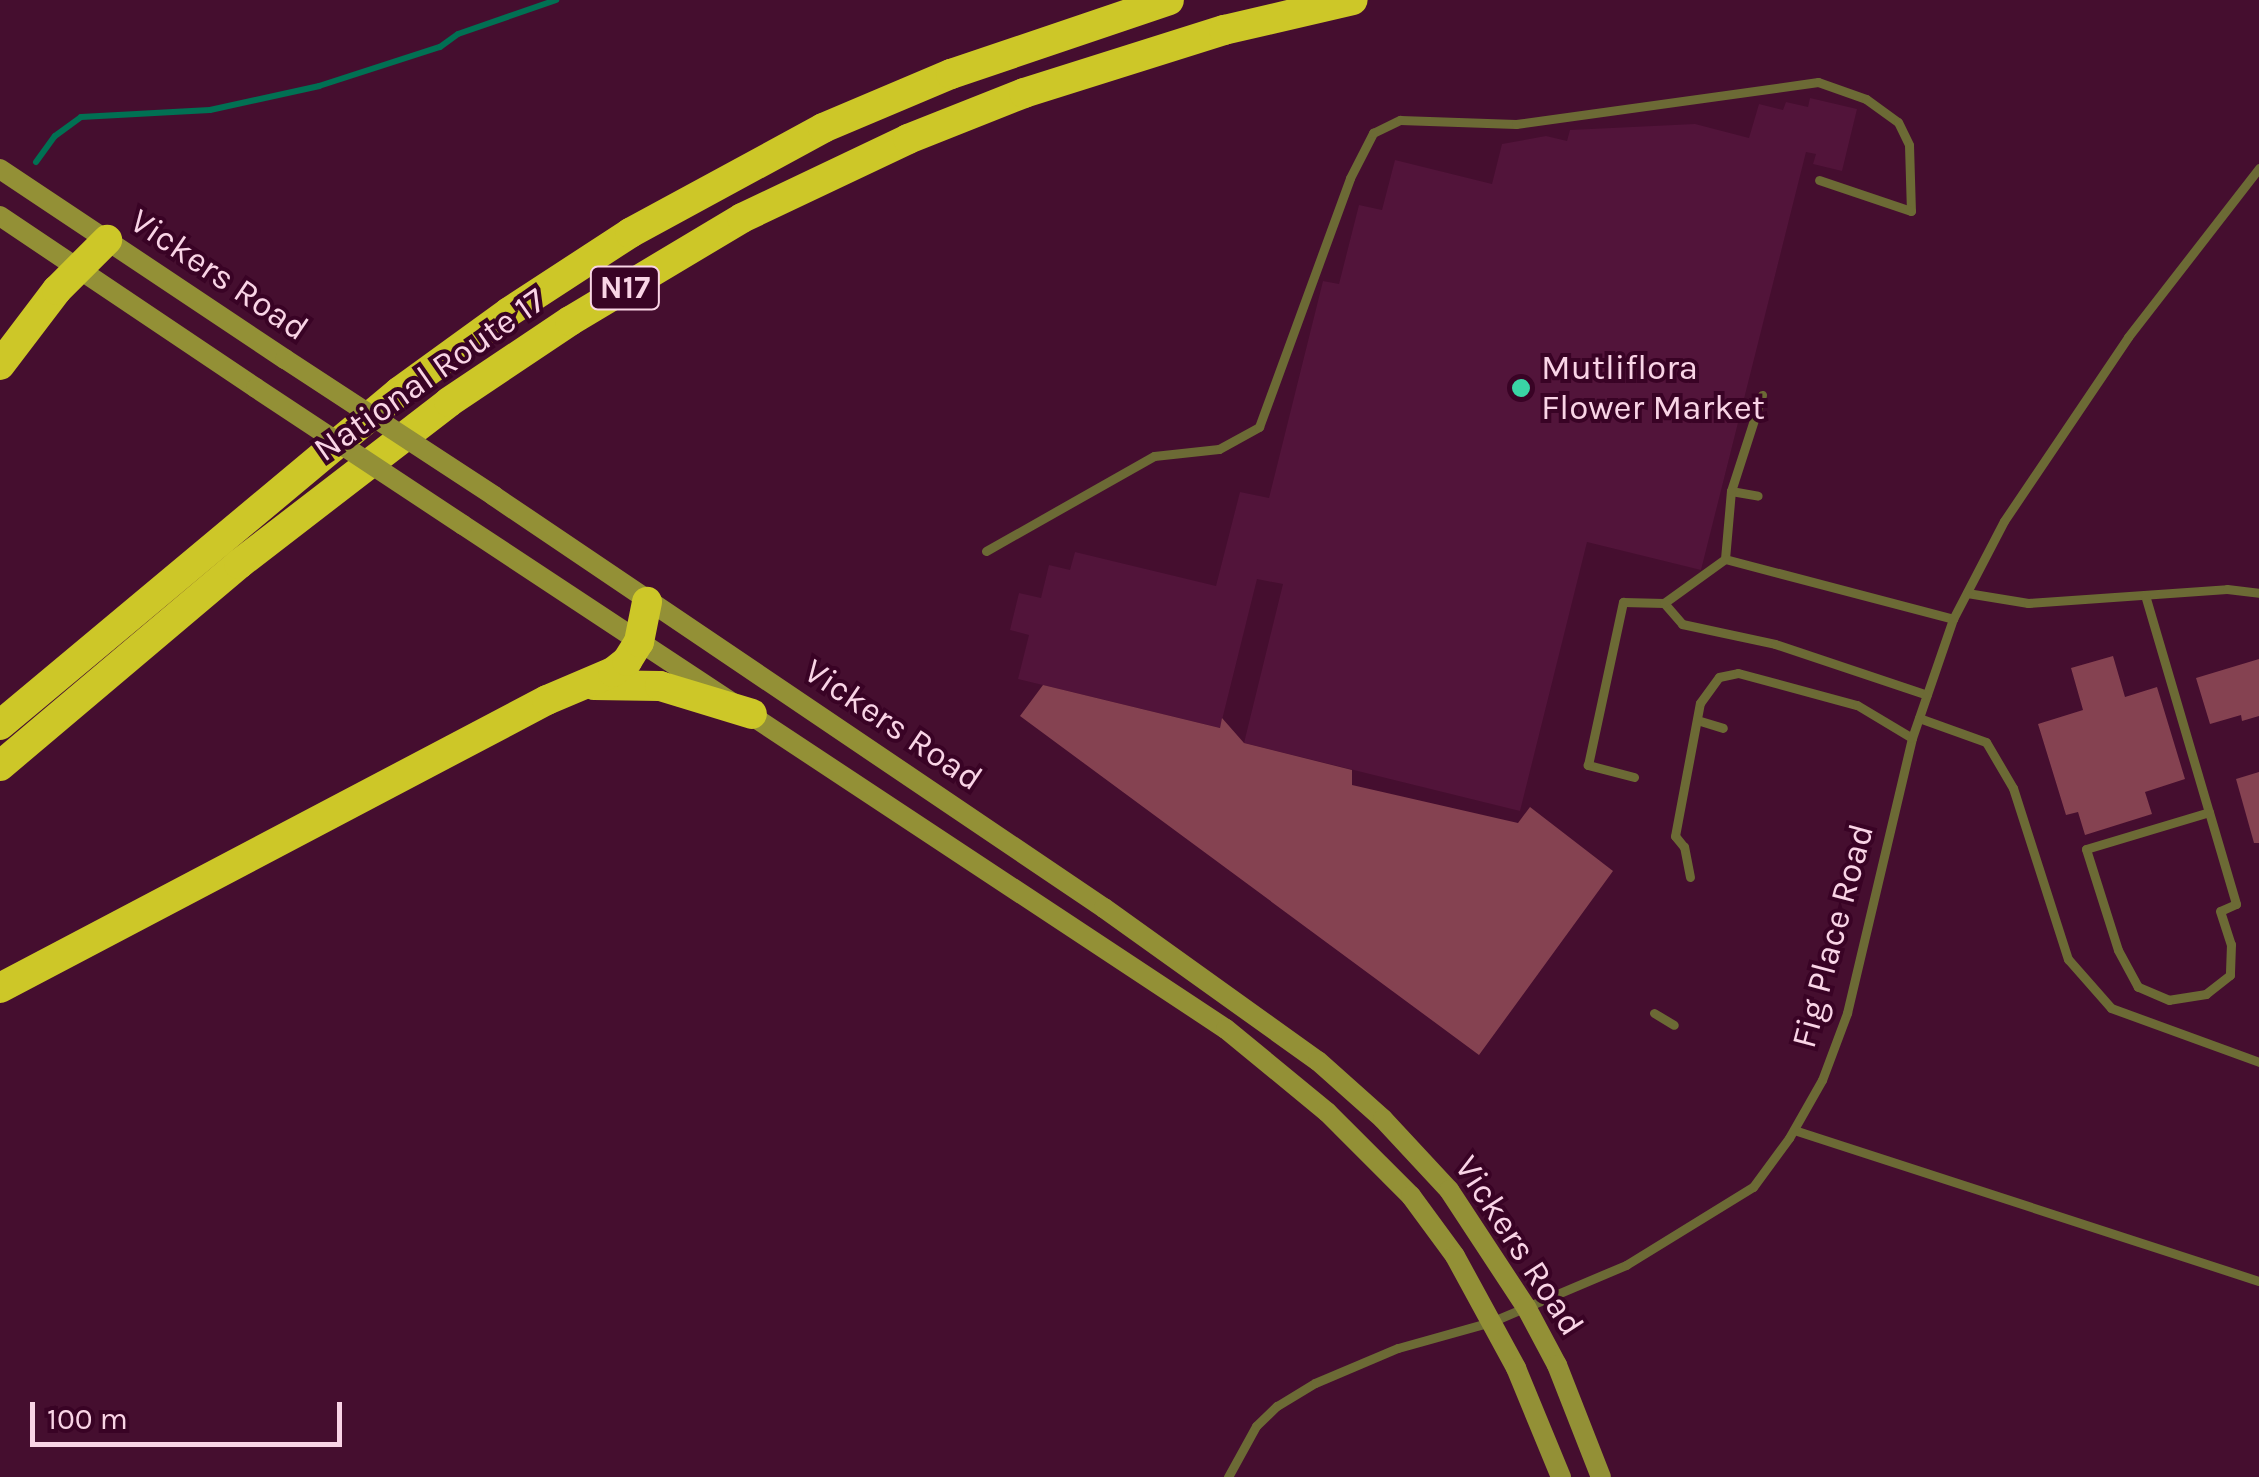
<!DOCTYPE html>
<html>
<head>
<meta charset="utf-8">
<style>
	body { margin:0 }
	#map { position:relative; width:2259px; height:1477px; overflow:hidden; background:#450e2f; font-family:Karla,sans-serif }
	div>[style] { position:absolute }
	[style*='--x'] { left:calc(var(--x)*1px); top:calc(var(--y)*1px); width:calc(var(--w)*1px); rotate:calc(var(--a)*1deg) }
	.built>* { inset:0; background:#52143a }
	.stream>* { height:6px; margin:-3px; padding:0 3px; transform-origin:3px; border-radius:3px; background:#017053 }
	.building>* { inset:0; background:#854251 }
	.service>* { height:9px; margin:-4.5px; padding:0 4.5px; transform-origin:4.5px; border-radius:4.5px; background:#6c6a35 }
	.secondary>* { height:20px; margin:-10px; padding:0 10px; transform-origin:10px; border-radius:10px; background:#939036 }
	.motorway>* { height:30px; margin:-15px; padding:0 15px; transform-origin:15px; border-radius:15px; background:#cdc728 }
	.secondary-bridge>* { height:20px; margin:-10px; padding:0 10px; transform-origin:10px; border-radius:10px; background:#939036 }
	.dots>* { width:28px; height:28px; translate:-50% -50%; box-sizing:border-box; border:5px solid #390325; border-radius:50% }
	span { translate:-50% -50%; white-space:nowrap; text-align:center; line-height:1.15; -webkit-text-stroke:8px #390325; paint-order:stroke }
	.shield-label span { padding:2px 8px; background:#390325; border:2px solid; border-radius:8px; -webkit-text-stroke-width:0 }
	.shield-label { font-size:32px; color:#f9d4e6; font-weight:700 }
	.street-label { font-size:35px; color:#f9d4e6 }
	.poi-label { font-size:35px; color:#f9d4e6 }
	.left { translate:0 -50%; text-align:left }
	.scale { position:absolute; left:30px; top:1402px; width:312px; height:45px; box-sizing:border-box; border:5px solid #f9d4e6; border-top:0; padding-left:12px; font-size:30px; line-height:35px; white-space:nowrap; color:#f9d4e6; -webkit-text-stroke:8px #390325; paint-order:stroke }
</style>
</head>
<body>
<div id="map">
	<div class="built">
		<div style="clip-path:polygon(1810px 98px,1857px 109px,1842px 171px,1813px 164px,1816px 154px,1806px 152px,1701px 570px,1587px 542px,1520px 811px,1244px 743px,1283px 584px,1257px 579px,1220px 728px,1018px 679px,1029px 635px,1010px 630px,1019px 593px,1041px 598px,1049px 565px,1070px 570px,1075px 552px,1216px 586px,1240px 492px,1269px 498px,1323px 281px,1339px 284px,1359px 205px,1382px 210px,1395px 160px,1492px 184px,1502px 144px,1546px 136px,1567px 141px,1570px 130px,1695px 124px,1749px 138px,1759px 104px,1783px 110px,1786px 102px,1808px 107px)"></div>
	</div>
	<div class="stream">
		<div style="--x:36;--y:162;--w:32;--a:-54"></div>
		<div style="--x:55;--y:136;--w:32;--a:-36"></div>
		<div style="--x:81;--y:117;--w:129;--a:-3.1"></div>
		<div style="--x:210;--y:110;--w:112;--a:-12.4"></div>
		<div style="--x:319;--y:86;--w:127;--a:-17.9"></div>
		<div style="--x:440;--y:47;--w:22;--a:-36"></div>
		<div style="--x:458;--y:34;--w:104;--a:-19.1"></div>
	</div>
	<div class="building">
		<div style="clip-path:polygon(2113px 656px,2125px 697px,2157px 687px,2185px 779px,2145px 792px,2152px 814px,2085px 835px,2078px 812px,2066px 815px,2038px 724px,2083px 710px,2071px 668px)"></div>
		<div style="clip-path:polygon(2259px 659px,2259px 716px,2242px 721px,2241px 715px,2210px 724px,2196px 678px)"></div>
		<div style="clip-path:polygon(1043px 685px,1220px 728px,1222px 718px,1244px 743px,1352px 770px,1352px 785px,1518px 823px,1530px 807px,1613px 871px,1479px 1055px,1020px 716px)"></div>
		<div style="clip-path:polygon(2259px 772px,2259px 843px,2254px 843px,2236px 779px)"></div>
	</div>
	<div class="service">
		<div style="--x:1731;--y:491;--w:27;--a:10"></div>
		<div style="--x:986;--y:551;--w:193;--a:-29.5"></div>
		<div style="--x:1154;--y:456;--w:65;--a:-6.1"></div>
		<div style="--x:1219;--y:449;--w:46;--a:-28.8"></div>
		<div style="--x:1259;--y:427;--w:265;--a:-69.9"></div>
		<div style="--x:1350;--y:178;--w:51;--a:-62.9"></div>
		<div style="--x:1373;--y:133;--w:30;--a:-26"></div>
		<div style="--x:1400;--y:120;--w:116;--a:2"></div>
		<div style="--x:1516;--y:124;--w:305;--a:-7.9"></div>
		<div style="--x:1818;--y:82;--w:51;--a:19.5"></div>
		<div style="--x:1866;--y:99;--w:39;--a:36"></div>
		<div style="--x:1898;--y:122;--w:25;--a:64"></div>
		<div style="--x:1909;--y:145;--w:66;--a:88.3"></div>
		<div style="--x:1911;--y:211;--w:97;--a:-161.4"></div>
		<div style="--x:1725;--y:559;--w:236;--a:14.7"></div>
		<div style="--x:1725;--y:559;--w:68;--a:-85"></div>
		<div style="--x:1731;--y:491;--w:101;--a:-72.1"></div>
		<div style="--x:1967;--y:593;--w:62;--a:9.3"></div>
		<div style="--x:2028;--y:603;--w:199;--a:-4"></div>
		<div style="--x:2227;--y:589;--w:32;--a:7"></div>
		<div style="--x:2145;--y:595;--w:226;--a:73.6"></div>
		<div style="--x:2209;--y:812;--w:96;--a:73.6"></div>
		<div style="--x:2236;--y:904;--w:17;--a:156"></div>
		<div style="--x:2220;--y:911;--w:35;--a:72"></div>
		<div style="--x:2231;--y:944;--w:31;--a:92"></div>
		<div style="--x:2230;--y:975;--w:31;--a:142"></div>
		<div style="--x:2206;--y:994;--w:37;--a:171"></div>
		<div style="--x:2169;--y:1000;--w:34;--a:-157"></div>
		<div style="--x:2138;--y:987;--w:42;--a:-118.4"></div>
		<div style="--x:2118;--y:950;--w:106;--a:-107.6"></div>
		<div style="--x:2086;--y:849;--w:128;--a:-16.7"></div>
		<div style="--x:1664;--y:603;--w:28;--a:49"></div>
		<div style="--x:1682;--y:624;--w:95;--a:12.1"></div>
		<div style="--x:1775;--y:644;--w:160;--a:18.5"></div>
		<div style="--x:1919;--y:718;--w:71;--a:19.7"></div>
		<div style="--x:1986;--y:742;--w:53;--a:59.6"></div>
		<div style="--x:2013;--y:788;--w:180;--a:72.2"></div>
		<div style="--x:2068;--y:959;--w:65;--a:48.7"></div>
		<div style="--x:2111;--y:1008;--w:158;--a:20"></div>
		<div style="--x:1697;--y:720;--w:27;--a:17"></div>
		<div style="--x:1634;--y:777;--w:48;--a:-165.4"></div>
		<div style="--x:1588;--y:765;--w:167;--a:-77.9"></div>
		<div style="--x:1623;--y:602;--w:41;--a:1.4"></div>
		<div style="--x:1664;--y:603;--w:75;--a:-35.8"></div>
		<div style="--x:1690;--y:877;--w:31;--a:-101"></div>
		<div style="--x:1684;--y:847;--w:14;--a:-129"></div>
		<div style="--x:1675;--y:836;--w:135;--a:-79.4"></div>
		<div style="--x:1700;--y:703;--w:32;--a:-54"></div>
		<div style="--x:1719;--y:677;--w:19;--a:-12"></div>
		<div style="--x:1738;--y:673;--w:123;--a:15.1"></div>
		<div style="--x:1857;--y:705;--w:64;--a:31"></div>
		<div style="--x:1654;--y:1013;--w:23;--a:31"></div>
		<div style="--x:1794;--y:1130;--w:489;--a:18"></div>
		<div style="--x:1228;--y:1477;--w:58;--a:-61.2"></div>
		<div style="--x:1256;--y:1426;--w:29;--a:-44"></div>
		<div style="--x:1277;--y:1406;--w:44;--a:-31.2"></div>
		<div style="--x:1315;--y:1383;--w:90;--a:-22.9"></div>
		<div style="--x:1398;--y:1348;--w:97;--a:-15.6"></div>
		<div style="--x:1491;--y:1322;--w:147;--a:-22.9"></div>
		<div style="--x:1626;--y:1265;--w:149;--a:-31.6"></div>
		<div style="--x:1753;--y:1187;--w:61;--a:-53.7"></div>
		<div style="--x:1789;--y:1138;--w:67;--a:-60.4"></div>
		<div style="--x:1822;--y:1080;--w:72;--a:-69.5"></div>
		<div style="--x:1847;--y:1013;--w:283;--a:-76.7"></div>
		<div style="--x:1912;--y:738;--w:126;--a:-71"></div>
		<div style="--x:1953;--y:619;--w:110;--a:-62.5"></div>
		<div style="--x:2004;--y:521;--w:222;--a:-56"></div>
		<div style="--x:2128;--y:337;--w:214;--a:-52.2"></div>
	</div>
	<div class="secondary">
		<div style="--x:0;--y:169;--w:343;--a:33.7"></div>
		<div style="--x:0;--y:216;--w:308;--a:33.9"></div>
		<div style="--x:494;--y:496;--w:736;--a:34.04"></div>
		<div style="--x:1104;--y:908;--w:263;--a:35.6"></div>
		<div style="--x:1318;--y:1061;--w:87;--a:41.7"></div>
		<div style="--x:1383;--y:1119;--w:97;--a:47.1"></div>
		<div style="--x:1449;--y:1190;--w:140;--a:56.7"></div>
		<div style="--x:1526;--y:1307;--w:66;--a:61.9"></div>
		<div style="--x:1557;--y:1365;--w:120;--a:68.6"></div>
		<div style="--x:463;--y:525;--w:914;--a:33.45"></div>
		<div style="--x:1226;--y:1029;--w:131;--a:39.4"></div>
		<div style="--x:1327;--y:1112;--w:119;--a:45"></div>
		<div style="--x:1411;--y:1196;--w:74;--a:53.7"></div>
		<div style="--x:1455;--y:1256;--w:128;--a:61.4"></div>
		<div style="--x:1516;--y:1368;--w:118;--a:67.6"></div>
	</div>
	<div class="motorway">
		<div style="--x:0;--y:365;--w:94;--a:-52.8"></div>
		<div style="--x:57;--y:290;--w:71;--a:-45"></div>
		<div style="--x:594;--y:685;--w:66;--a:0.9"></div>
		<div style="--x:660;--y:686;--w:96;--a:16.9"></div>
		<div style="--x:0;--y:725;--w:520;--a:-39.85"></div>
		<div style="--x:399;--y:392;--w:136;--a:-36"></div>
		<div style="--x:509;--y:312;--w:145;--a:-33.1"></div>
		<div style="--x:630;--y:233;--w:220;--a:-28.5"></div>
		<div style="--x:823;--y:128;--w:139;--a:-22.9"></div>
		<div style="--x:951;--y:74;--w:230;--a:-18.7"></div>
		<div style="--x:0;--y:766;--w:313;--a:-40.2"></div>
		<div style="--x:239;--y:564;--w:265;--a:-37.6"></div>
		<div style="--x:449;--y:402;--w:146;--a:-33.8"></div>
		<div style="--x:570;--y:321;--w:200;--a:-30.9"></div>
		<div style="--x:742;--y:218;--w:184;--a:-25.4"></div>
		<div style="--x:908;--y:139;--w:125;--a:-21.6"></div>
		<div style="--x:1024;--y:93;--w:210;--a:-17.5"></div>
		<div style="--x:1224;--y:30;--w:132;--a:-13.1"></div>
		<div style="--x:0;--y:988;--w:618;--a:-27.77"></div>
		<div style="--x:547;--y:700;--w:72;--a:-23"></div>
		<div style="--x:613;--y:672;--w:18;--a:-38"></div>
		<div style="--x:627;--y:661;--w:22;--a:-58"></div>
		<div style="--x:639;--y:642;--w:41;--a:-78.7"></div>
	</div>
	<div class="secondary-bridge">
		<div style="--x:285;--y:359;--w:250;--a:33.2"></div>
		<div style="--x:256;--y:388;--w:248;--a:33.5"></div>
	</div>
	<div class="dots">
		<div style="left:1521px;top:388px;background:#3ad4a5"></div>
	</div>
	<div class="shield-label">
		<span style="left:625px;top:288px">N17</span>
	</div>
	<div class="street-label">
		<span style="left:219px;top:275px;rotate:34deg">Vickers Road</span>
		<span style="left:430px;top:375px;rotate:-35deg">National Route 17</span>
		<span style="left:893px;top:725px;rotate:34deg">Vickers Road</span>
		<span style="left:1833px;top:936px;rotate:-75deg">Fig Place Road</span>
		<span style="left:1519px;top:1246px;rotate:57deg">Vickers Road</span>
	</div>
	<div class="poi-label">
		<span class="left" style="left:1541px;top:388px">Mutliflora<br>Flower Market</span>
	</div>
	<div class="scale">100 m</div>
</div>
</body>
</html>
